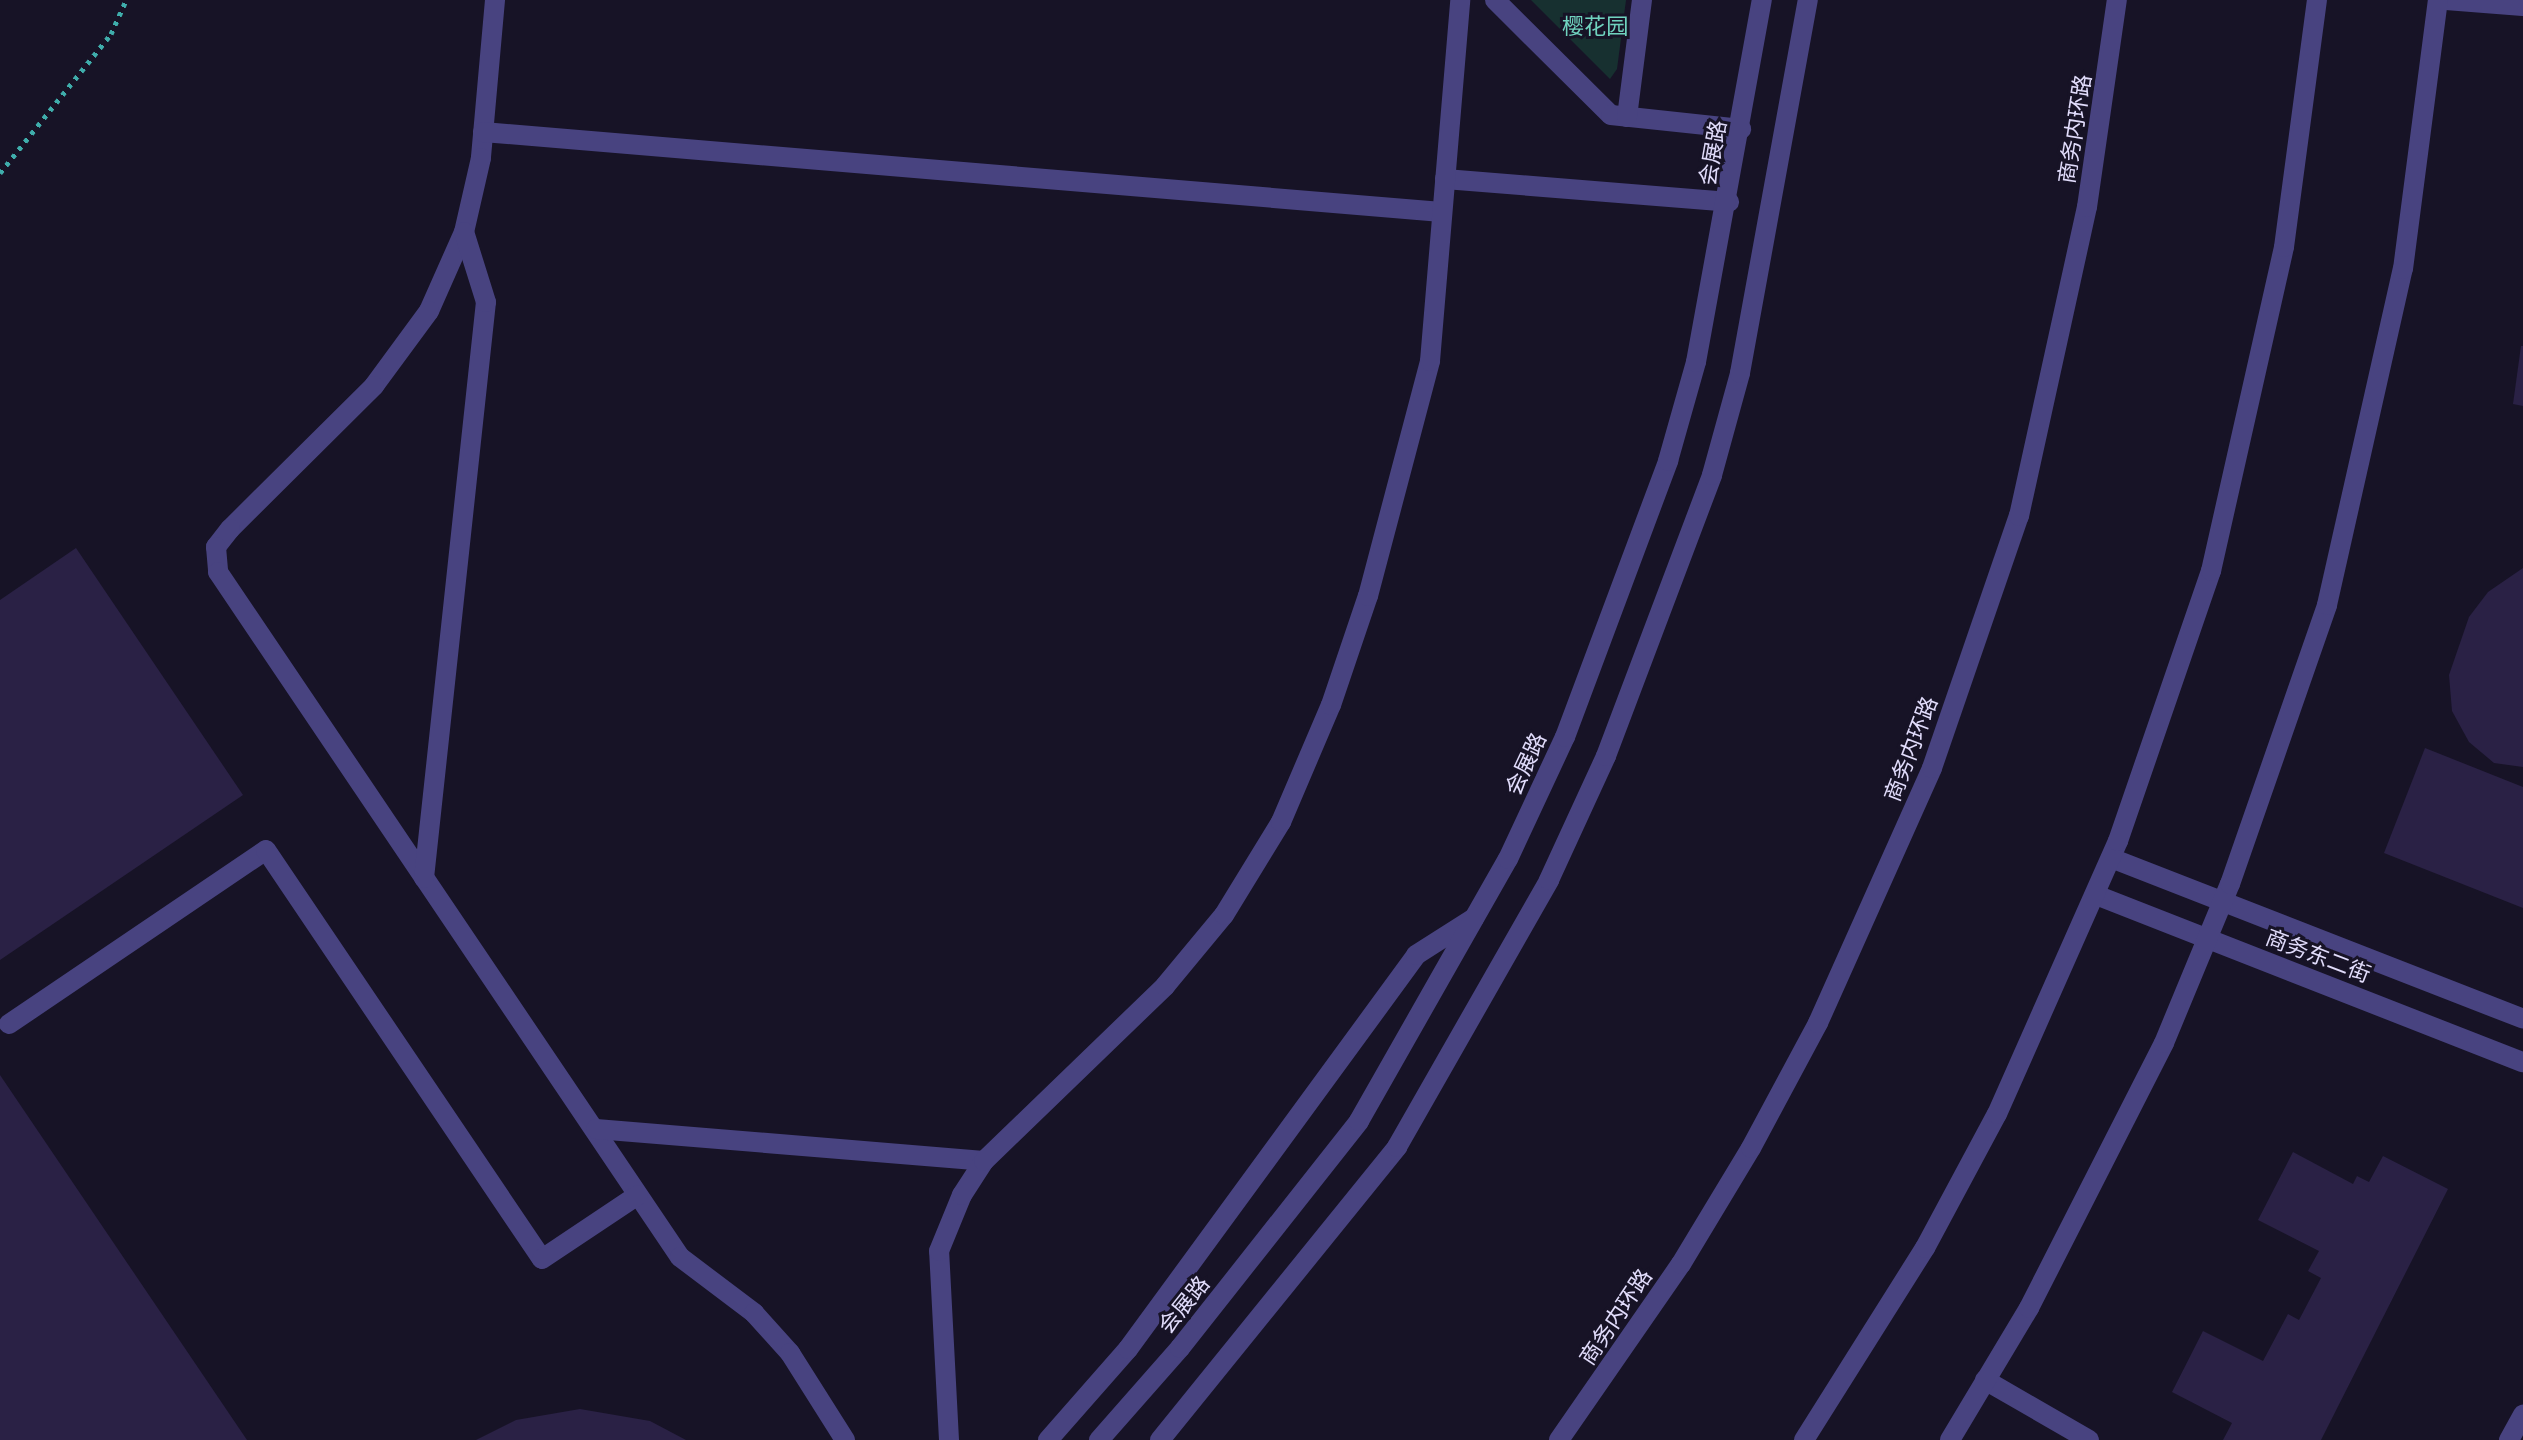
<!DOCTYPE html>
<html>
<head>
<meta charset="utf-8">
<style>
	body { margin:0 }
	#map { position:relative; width:2523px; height:1440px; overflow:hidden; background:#171326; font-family:Roboto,"Noto Sans SC",sans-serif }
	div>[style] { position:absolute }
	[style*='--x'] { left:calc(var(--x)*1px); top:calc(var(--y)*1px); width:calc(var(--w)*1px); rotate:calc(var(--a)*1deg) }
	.green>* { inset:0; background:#173030 }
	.building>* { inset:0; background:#2a2145 }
	.path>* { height:5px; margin-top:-2.5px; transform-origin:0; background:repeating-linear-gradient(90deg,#3fadab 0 4px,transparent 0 10px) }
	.minor>* { height:20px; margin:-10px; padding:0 10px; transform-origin:10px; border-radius:10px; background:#484380 }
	span { translate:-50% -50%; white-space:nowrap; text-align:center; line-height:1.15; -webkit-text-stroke:6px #171326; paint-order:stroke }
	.park-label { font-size:22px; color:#70d3bf }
	.street-label { font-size:22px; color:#e1dcfb }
</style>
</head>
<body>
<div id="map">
	<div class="green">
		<div style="clip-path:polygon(1531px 0,1626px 0,1617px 69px,1610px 79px)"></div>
	</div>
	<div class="building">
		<div style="clip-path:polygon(2521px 346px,2523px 346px,2523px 406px,2513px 404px)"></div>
		<div style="clip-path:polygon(76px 548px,243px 795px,0 960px,0 600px)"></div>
		<div style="clip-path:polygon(2523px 568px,2523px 767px,2494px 763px,2469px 742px,2452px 711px,2449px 675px,2469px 617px,2488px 592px)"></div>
		<div style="clip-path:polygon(2425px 748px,2523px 787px,2523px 908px,2384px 853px)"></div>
		<div style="clip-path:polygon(0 1075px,247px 1440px,0 1440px)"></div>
		<div style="clip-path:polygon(2293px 1152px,2353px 1184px,2357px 1176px,2369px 1182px,2383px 1156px,2448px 1189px,2321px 1440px,2223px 1440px,2232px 1423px,2172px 1392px,2203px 1331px,2263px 1361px,2288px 1314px,2299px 1320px,2321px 1278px,2308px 1271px,2319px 1251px,2258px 1220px)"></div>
		<div style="clip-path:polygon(580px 1409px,650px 1421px,686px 1440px,476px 1440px,516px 1420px)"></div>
	</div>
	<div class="path">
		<div style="--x:0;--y:173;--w:178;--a:-51.4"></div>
		<div style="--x:111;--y:34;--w:37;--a:-66"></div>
	</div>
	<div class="minor">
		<div style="--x:495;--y:0;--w:159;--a:95.1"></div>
		<div style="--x:481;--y:158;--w:76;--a:102.9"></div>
		<div style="--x:464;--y:232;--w:86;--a:113.9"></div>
		<div style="--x:429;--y:311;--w:93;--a:126.3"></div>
		<div style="--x:374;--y:386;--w:203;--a:135.2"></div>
		<div style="--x:230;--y:529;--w:23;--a:128"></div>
		<div style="--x:216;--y:547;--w:25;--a:85"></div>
		<div style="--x:218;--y:572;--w:826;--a:56"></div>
		<div style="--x:680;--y:1257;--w:93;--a:37.1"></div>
		<div style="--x:754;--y:1313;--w:54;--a:48"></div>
		<div style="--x:790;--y:1353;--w:103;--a:57.7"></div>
		<div style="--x:1495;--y:0;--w:163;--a:44.8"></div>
		<div style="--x:1611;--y:115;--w:131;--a:6.1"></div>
		<div style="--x:2446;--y:0;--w:77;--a:4.5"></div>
		<div style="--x:1627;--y:117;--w:118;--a:-82.7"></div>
		<div style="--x:483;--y:132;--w:962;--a:4.77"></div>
		<div style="--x:1445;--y:179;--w:285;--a:4.6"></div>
		<div style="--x:2111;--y:858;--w:442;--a:21.3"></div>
		<div style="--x:424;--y:878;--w:579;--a:-83.86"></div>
		<div style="--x:486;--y:302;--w:73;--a:-107.4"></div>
		<div style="--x:2096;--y:895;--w:458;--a:21.4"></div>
		<div style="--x:9;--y:1024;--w:310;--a:-34.1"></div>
		<div style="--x:266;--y:850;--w:493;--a:56"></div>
		<div style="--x:542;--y:1259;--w:115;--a:-33.7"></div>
		<div style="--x:596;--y:1129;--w:389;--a:4.7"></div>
		<div style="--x:1985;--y:1380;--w:120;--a:30"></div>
		<div style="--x:949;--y:1440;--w:189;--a:-93"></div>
		<div style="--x:939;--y:1251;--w:61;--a:-67.7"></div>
		<div style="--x:962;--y:1195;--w:40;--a:-57.1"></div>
		<div style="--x:984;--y:1161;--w:252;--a:-44"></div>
		<div style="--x:1165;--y:986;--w:92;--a:-50.3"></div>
		<div style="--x:1224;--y:915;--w:109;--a:-58.5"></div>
		<div style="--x:1281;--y:822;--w:127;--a:-66.9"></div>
		<div style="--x:1331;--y:705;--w:115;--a:-71.3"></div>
		<div style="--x:1368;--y:596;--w:243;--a:-75.2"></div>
		<div style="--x:1430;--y:361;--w:362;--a:-85.2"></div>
		<div style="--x:1048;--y:1440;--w:121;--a:-48.7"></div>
		<div style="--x:1128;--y:1349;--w:488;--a:-53.8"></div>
		<div style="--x:1416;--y:955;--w:69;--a:-32.5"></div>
		<div style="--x:1099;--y:1440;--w:123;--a:-48.6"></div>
		<div style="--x:1180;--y:1348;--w:289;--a:-51.7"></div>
		<div style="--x:1359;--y:1121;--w:301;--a:-60.4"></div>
		<div style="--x:1508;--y:859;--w:135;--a:-65"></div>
		<div style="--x:1565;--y:737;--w:295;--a:-69.5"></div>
		<div style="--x:1668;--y:461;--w:103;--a:-74.2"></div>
		<div style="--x:1696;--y:362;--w:368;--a:-79.7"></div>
		<div style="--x:1160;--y:1440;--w:377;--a:-51"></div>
		<div style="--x:1397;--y:1147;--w:307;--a:-60.3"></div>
		<div style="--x:1549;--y:880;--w:136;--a:-65.3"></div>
		<div style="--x:1606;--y:756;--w:300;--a:-69.3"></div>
		<div style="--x:1712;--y:475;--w:106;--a:-74.6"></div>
		<div style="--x:1740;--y:373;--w:379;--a:-79.7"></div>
		<div style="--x:1559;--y:1440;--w:214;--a:-55.3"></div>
		<div style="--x:1681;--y:1264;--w:135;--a:-58.9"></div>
		<div style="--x:1751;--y:1148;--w:142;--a:-61.8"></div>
		<div style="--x:1818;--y:1023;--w:279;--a:-65.9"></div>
		<div style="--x:1932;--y:768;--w:267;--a:-71"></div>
		<div style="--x:2019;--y:516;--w:316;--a:-77.6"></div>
		<div style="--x:2087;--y:207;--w:209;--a:-81.8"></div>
		<div style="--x:1804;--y:1440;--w:227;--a:-57.8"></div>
		<div style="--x:1925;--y:1248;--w:152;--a:-61.8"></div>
		<div style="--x:1997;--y:1114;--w:299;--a:-66.1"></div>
		<div style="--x:2118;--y:841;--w:286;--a:-71"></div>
		<div style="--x:2211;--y:571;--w:332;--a:-77.3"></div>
		<div style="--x:2284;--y:247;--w:249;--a:-82.4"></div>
		<div style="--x:1950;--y:1440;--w:154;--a:-59.1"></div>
		<div style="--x:2029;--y:1308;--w:297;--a:-63"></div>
		<div style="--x:2164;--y:1043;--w:172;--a:-67.5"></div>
		<div style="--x:2230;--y:884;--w:295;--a:-70.8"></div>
		<div style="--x:2327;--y:605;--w:344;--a:-77.3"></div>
		<div style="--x:2403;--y:269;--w:271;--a:-82.6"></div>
		<div style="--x:2509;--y:1440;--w:29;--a:-61"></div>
	</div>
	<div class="park-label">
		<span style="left:1595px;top:27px">樱花园</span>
	</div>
	<div class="street-label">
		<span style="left:2075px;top:129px;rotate:-81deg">商务内环路</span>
		<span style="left:1713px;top:153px;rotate:-80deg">会展路</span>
		<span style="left:1911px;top:749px;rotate:-69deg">商务内环路</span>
		<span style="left:1526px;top:764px;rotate:-65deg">会展路</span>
		<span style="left:2318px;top:956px;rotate:21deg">商务东二街</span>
		<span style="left:1184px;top:1305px;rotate:-51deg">会展路</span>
		<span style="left:1616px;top:1317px;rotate:-56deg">商务内环路</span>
	</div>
</div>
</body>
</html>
